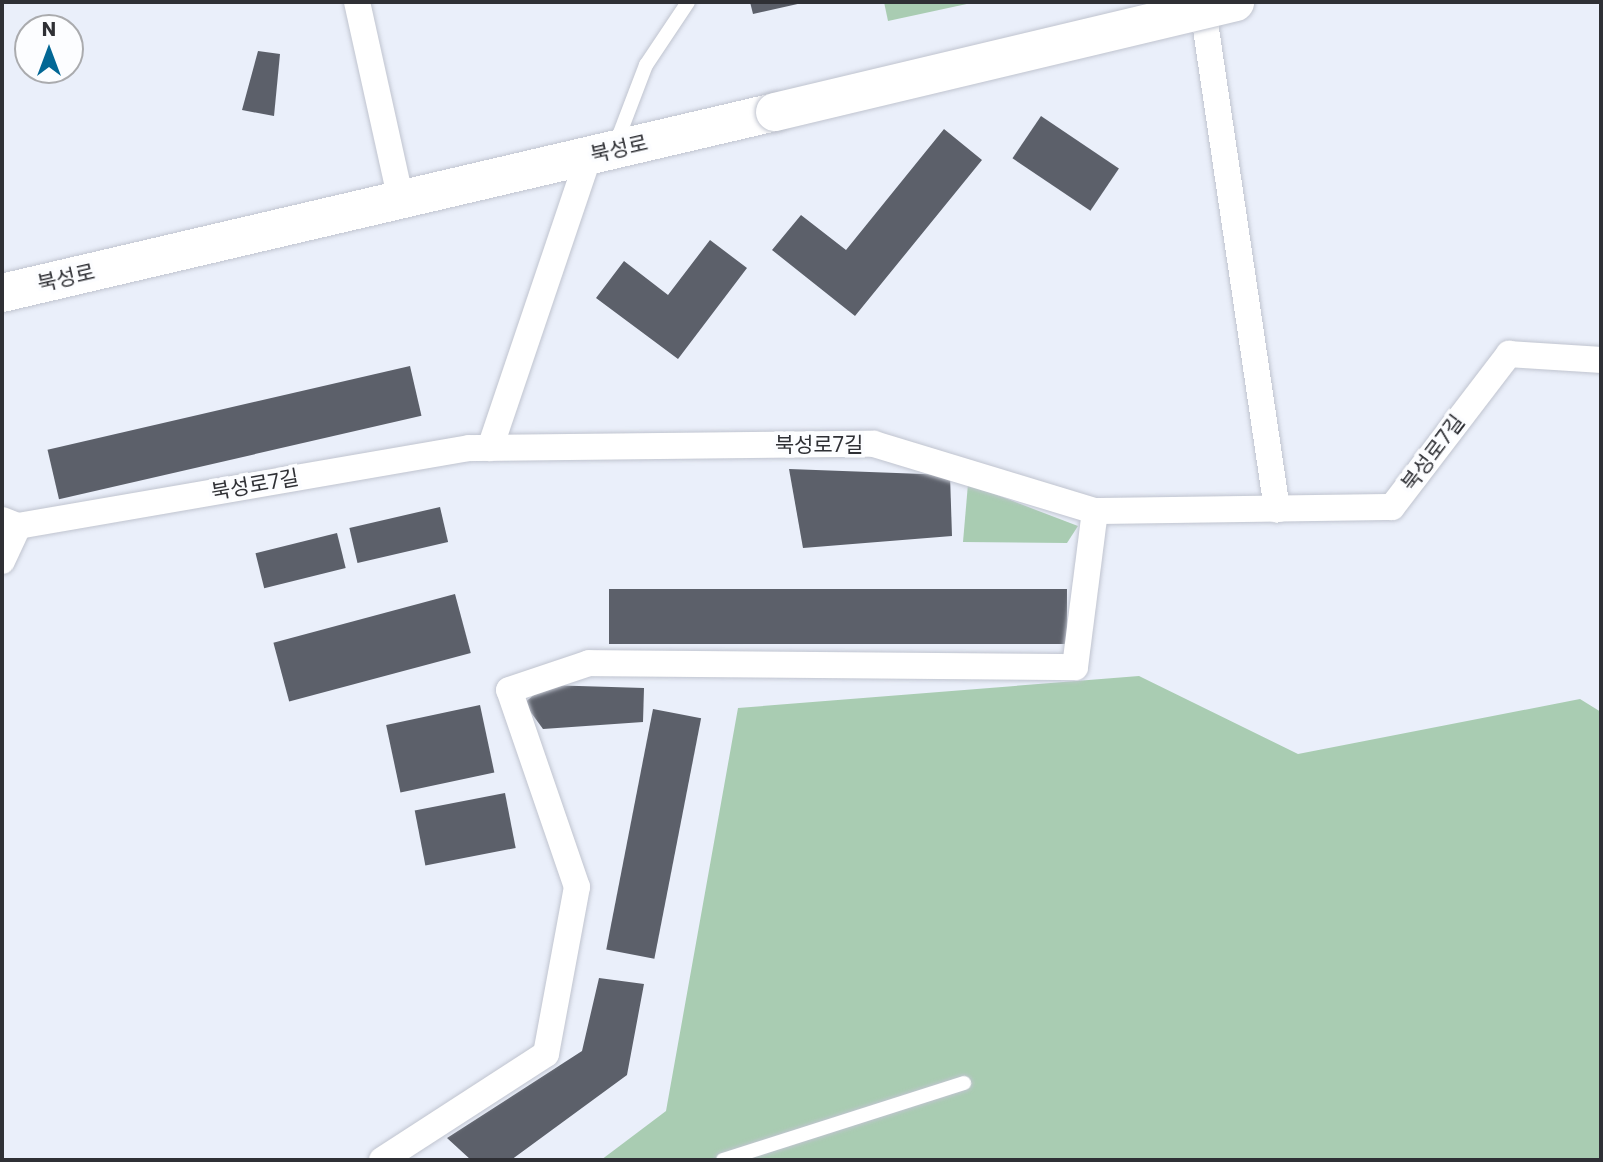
<!DOCTYPE html>
<html>
<head>
<meta charset="utf-8">
<style>
	body { margin:0 }
	#map { position:relative; width:1603px; height:1162px; overflow:hidden; background:#eaeffa; font-family:Poppins,"Noto Sans KR",sans-serif }
	div>[style] { position:absolute }
	[style*='--x'] { left:calc(var(--x)*1px); top:calc(var(--y)*1px); width:calc(var(--w)*1px); rotate:calc(var(--a)*1deg) }
	.green>* { inset:0; background:#a9ccb2 }
	.building>* { inset:0; background:#5c606a; transform-origin:0 0 }
	.roads { filter:drop-shadow(0 0 2px #c0c4cf) drop-shadow(0 0 2px #c0c4cf) }
	.lane>* { height:14px; margin:-7px; padding:0 7px; transform-origin:7px; border-radius:7px; background:#fff }
	.street>* { height:26px; margin:-13px; padding:0 13px; transform-origin:13px; border-radius:13px; background:#fff }
	.secondary>* { height:38px; margin:-19px; padding:0 19px; transform-origin:19px; border-radius:19px; background:#fff }
	.bridges { filter:drop-shadow(0 0 2px #c0c4cf) drop-shadow(0 0 2px #c0c4cf) }
	.secondary-bridge>* { height:38px; margin:-19px; padding:0 19px; transform-origin:19px; border-radius:19px; background:#fff }
	span { translate:-50% -50%; white-space:nowrap; text-align:center; line-height:1.15; -webkit-text-stroke:7px #fcfdff; paint-order:stroke }
	.street-label { font-size:21px; color:#2f3035 }
	.frame { position:absolute; inset:0; border:4px solid #2f3035; pointer-events:none }
	.north { position:absolute; left:14px; top:14px; width:70px; height:70px; box-sizing:border-box; background:#fcfdff; border:2px solid #aaabae; border-radius:50%; rotate:0deg; font-size:19px; font-weight:700; line-height:28px; text-align:center; color:#2f3035 }
	.north::after { content:''; display:block; margin:auto; width:24px; height:32px; background:#026795; clip-path:polygon(50% 0,100% 100%,50% 72%,0 100%) }
</style>
</head>
<body>
<div id="map">
	<div class="green">
		<div style="clip-path:polygon(884px 2px,976px 2px,888px 21px)"></div>
		<div style="clip-path:polygon(968px 484px,1078px 526px,1067px 543px,963px 542px)"></div>
		<div style="clip-path:polygon(1139px 676px,1298px 754px,1580px 699px,1601px 712px,1601px 1160px,601px 1160px,666px 1111px,738px 708px)"></div>
	</div>
	<div class="building">
		<div style="clip-path:polygon(750px 2px,802px 2px,802px 3px,753px 14px)"></div>
		<div style="clip-path:polygon(258px 51px,280px 54px,274px 116px,242px 110px)"></div>
		<div style="left:1041px;top:116px;width:94px;height:51px;rotate:34deg"></div>
		<div style="clip-path:polygon(944px 129px,982px 160px,855px 316px,772px 250px,801px 215px,846px 250px)"></div>
		<div style="clip-path:polygon(710px 240px,747px 268px,678px 359px,596px 298px,624px 261px,668px 295px)"></div>
		<div style="left:410px;top:366px;width:51px;height:372px;rotate:77deg"></div>
		<div style="clip-path:polygon(789px 469px,950px 475px,952px 536px,803px 548px)"></div>
		<div style="left:440px;top:507px;width:36px;height:93px;rotate:77deg"></div>
		<div style="left:337px;top:533px;width:36px;height:84px;rotate:76deg"></div>
		<div style="left:609px;top:589px;width:458px;height:55px"></div>
		<div style="left:455px;top:594px;width:61px;height:188px;rotate:75deg"></div>
		<div style="clip-path:polygon(546px 685px,644px 688px,643px 722px,543px 729px,524px 703px)"></div>
		<div style="left:480px;top:705px;width:69px;height:96px;rotate:78deg"></div>
		<div style="left:653px;top:709px;width:49px;height:245px;rotate:11deg"></div>
		<div style="left:505px;top:793px;width:56px;height:92px;rotate:79deg"></div>
		<div style="clip-path:polygon(599px 978px,644px 984px,627px 1075px,511px 1160px,471px 1160px,447px 1138px,582px 1051px)"></div>
	</div>
	<div class="roads">
		<div class="lane">
			<div style="--x:615;--y:146;--w:87;--a:-69.1"></div>
			<div style="--x:646;--y:65;--w:76;--a:-56.3"></div>
			<div style="--x:723;--y:1160;--w:253;--a:-17.7"></div>
		</div>
		<div class="street">
			<div style="--x:357;--y:2;--w:203;--a:77.5"></div>
			<div style="--x:1202;--y:2;--w:513;--a:81.59"></div>
			<div style="--x:490;--y:448;--w:308;--a:-71.3"></div>
			<div style="--x:2;--y:520;--w:17;--a:21"></div>
			<div style="--x:18;--y:526;--w:458;--a:-9.8"></div>
			<div style="--x:469;--y:448;--w:405;--a:-0.6"></div>
			<div style="--x:874;--y:444;--w:231;--a:16.9"></div>
			<div style="--x:1095;--y:511;--w:297;--a:-0.8"></div>
			<div style="--x:1392;--y:507;--w:193;--a:-52.6"></div>
			<div style="--x:1509;--y:354;--w:92;--a:3.7"></div>
			<div style="--x:2;--y:561;--w:38;--a:-65"></div>
			<div style="--x:382;--y:1160;--w:195;--a:-32.9"></div>
			<div style="--x:546;--y:1054;--w:170;--a:-79.5"></div>
			<div style="--x:577;--y:887;--w:208;--a:-109"></div>
			<div style="--x:509;--y:690;--w:84;--a:-18.6"></div>
			<div style="--x:589;--y:663;--w:486;--a:0.5"></div>
			<div style="--x:1075;--y:667;--w:157;--a:-82.7"></div>
		</div>
		<div class="secondary">
			<div style="--x:2;--y:293;--w:794;--a:-13.18"></div>
		</div>
	</div>
	<div class="bridges">
		<div class="secondary-bridge">
			<div style="--x:775;--y:112;--w:473;--a:-13.4"></div>
		</div>
	</div>
	<div class="street-label">
		<span style="left:619px;top:149px;rotate:-13deg">북성로</span>
		<span style="left:66px;top:278px;rotate:-13deg">북성로</span>
		<span style="left:819px;top:445px">북성로7길</span>
		<span style="left:1433px;top:453px;rotate:-53deg">북성로7길</span>
		<span style="left:255px;top:485px;rotate:-10deg">북성로7길</span>
	</div>
	<div class="frame"></div>
	<div class="north">N</div>
</div>
</body>
</html>
